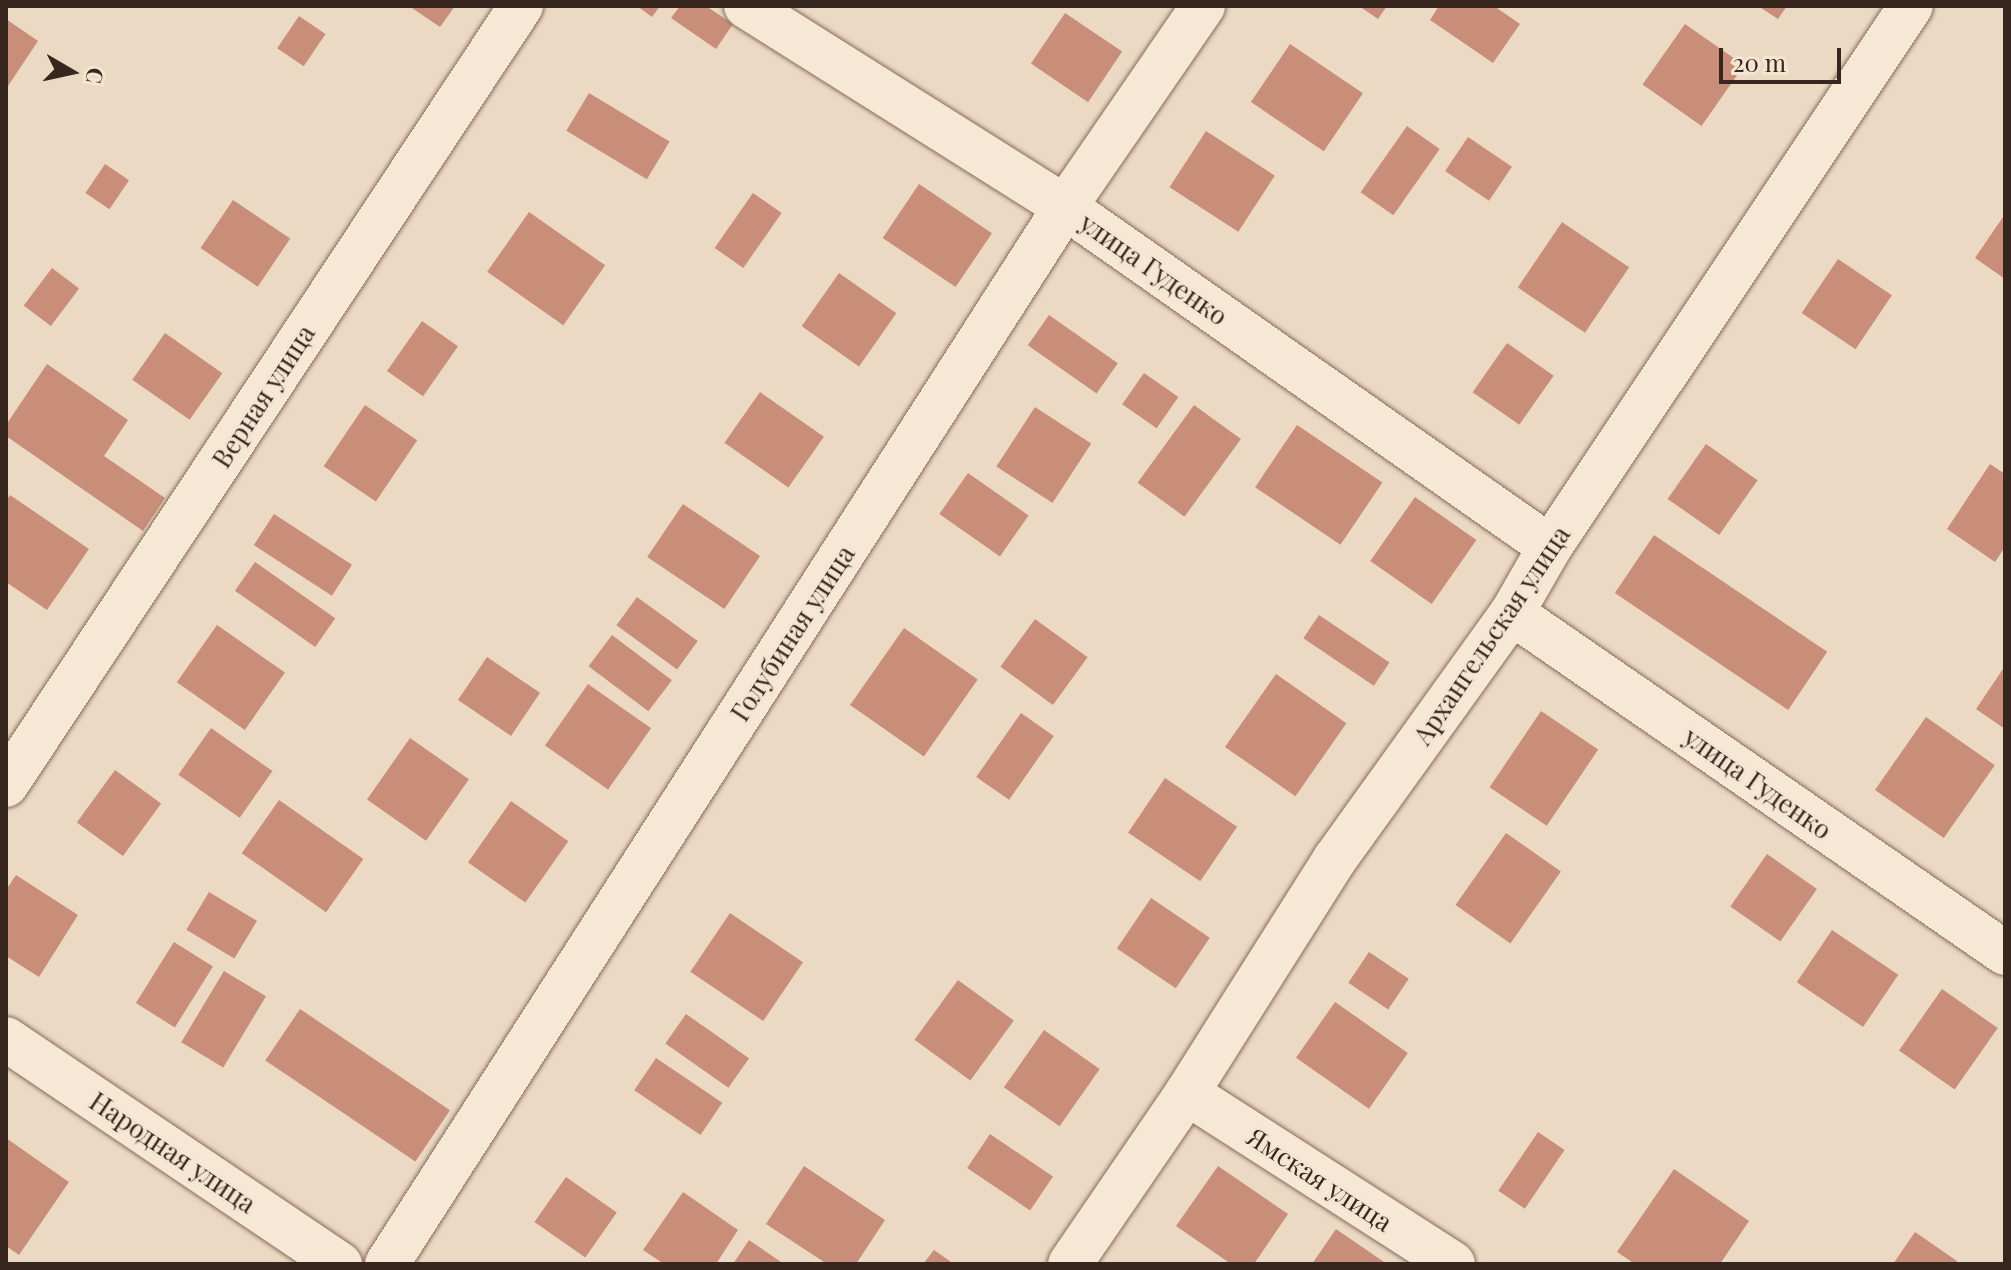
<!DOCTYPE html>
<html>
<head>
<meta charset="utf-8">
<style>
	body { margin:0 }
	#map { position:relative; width:2011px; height:1270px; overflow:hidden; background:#ecd9c3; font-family:"Playfair Display",serif }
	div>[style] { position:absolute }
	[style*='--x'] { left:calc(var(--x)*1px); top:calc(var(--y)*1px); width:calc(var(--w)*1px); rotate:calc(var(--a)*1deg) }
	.building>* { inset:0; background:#c98e7a; transform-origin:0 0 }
	.roads { filter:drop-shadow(0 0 2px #866b5b) drop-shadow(0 0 2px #866b5b) }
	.minor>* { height:44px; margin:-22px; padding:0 22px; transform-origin:22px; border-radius:22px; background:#f7e8d6 }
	span { translate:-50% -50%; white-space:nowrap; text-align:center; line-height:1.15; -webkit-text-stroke:6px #f4e5d2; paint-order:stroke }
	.street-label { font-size:26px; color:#36261e }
	.frame { position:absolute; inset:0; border:8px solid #36261e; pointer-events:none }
	.north { position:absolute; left:32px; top:32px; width:80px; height:80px; -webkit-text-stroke:6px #f4e5d2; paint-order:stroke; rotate:99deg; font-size:22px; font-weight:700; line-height:32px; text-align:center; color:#36261e }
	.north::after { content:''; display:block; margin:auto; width:28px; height:36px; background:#36261e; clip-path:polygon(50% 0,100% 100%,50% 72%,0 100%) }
	.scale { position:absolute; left:1719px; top:48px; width:122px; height:36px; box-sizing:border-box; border:4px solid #36261e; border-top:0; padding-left:10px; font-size:24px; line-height:28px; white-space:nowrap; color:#36261e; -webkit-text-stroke:6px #f4e5d2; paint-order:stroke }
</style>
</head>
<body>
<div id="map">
	<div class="building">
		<div style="clip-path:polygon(409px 6px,455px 6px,440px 27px)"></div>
		<div style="clip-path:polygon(637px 6px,660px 6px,652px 17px)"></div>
		<div style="clip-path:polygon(680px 6px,706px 6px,733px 24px,716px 49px,671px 18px)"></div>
		<div style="clip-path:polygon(1359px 6px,1387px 6px,1378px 19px)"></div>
		<div style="clip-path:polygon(1439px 6px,1494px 6px,1520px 24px,1493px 63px,1430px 20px)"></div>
		<div style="clip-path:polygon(1758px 6px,1787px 6px,1778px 19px)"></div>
		<div style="left:1065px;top:13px;width:69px;height:61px;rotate:34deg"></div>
		<div style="left:299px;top:16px;width:32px;height:39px;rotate:34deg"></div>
		<div style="clip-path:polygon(6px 19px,38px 41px,6px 89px)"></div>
		<div style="left:1685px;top:24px;width:72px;height:74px;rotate:35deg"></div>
		<div style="left:1290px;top:44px;width:88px;height:70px;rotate:34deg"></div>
		<div style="left:589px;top:93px;width:94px;height:44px;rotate:31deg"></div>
		<div style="left:1407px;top:126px;width:40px;height:81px;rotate:35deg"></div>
		<div style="left:1206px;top:131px;width:82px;height:67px;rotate:33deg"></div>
		<div style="left:1468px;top:137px;width:53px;height:41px;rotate:34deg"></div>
		<div style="left:105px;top:164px;width:29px;height:35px;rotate:34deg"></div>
		<div style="left:919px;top:184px;width:88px;height:65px;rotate:34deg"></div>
		<div style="left:753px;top:193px;width:35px;height:67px;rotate:35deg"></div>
		<div style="left:233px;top:200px;width:69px;height:58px;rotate:34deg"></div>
		<div style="left:529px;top:212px;width:93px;height:73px;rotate:35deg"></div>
		<div style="clip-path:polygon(2005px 214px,2005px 279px,1975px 258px)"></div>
		<div style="left:1562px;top:222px;width:81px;height:79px;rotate:34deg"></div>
		<div style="left:1838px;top:259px;width:65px;height:65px;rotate:34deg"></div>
		<div style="left:52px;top:268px;width:34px;height:47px;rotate:37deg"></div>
		<div style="left:839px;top:273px;width:70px;height:65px;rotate:35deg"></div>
		<div style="left:1049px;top:315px;width:84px;height:37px;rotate:35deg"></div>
		<div style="left:422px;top:321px;width:44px;height:61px;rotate:35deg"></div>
		<div style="left:165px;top:333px;width:70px;height:57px;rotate:35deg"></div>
		<div style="left:1507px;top:343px;width:57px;height:60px;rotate:35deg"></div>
		<div style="clip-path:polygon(47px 364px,128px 420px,104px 456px,165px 498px,143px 531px,6px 436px,6px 425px)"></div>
		<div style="left:1144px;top:373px;width:42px;height:38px;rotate:35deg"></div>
		<div style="left:760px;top:392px;width:78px;height:62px;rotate:35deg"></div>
		<div style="left:365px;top:405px;width:63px;height:74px;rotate:34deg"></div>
		<div style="left:1194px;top:405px;width:58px;height:96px;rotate:36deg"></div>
		<div style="left:1035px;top:407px;width:67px;height:71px;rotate:33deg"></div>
		<div style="left:1297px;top:425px;width:103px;height:75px;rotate:34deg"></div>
		<div style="left:1706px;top:444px;width:63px;height:67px;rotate:35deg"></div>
		<div style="clip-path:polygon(1990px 464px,2005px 474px,2005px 547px,1995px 562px,1947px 529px)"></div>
		<div style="left:968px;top:473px;width:74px;height:50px;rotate:35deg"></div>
		<div style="clip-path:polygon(10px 495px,89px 549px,47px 610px,6px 582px,6px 501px)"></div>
		<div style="left:1415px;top:497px;width:75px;height:78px;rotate:35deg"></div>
		<div style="left:683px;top:504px;width:93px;height:64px;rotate:34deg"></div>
		<div style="left:274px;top:514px;width:93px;height:37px;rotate:33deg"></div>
		<div style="left:1654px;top:535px;width:209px;height:70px;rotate:34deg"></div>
		<div style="left:255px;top:562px;width:98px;height:35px;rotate:35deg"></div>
		<div style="left:637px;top:597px;width:75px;height:35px;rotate:36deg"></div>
		<div style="left:1319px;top:615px;width:85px;height:28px;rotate:34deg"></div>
		<div style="left:1035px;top:619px;width:65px;height:59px;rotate:36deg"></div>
		<div style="left:217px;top:625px;width:83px;height:70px;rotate:35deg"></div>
		<div style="left:904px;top:628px;width:90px;height:94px;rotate:35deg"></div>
		<div style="left:612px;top:635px;width:75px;height:39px;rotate:37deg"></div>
		<div style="left:487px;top:657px;width:64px;height:52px;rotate:34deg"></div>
		<div style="clip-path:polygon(2005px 666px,2005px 729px,1976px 709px)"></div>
		<div style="left:1276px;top:674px;width:86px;height:89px;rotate:35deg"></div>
		<div style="left:588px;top:684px;width:77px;height:75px;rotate:35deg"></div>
		<div style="left:1541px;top:711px;width:69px;height:92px;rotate:34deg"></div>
		<div style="left:1021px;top:713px;width:40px;height:78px;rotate:35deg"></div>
		<div style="left:1926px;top:717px;width:84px;height:89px;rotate:35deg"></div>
		<div style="left:211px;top:728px;width:75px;height:57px;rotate:35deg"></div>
		<div style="left:410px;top:738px;width:72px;height:75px;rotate:35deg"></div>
		<div style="left:115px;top:770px;width:57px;height:65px;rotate:36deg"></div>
		<div style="left:1165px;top:778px;width:87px;height:66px;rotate:34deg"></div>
		<div style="left:279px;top:800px;width:103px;height:65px;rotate:35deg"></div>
		<div style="left:511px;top:801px;width:70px;height:75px;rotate:35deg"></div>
		<div style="left:1506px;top:833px;width:67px;height:88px;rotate:35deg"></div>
		<div style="left:1767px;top:854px;width:61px;height:64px;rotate:35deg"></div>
		<div style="clip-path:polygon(16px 875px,78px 915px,39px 977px,6px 956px,6px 890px)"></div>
		<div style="left:209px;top:892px;width:56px;height:44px;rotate:31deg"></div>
		<div style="left:1151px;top:898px;width:71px;height:61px;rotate:34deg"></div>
		<div style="left:730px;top:913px;width:88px;height:71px;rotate:34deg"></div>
		<div style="left:1832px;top:930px;width:80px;height:63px;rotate:34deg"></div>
		<div style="left:174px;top:942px;width:46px;height:72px;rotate:32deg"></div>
		<div style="left:1369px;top:952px;width:48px;height:37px;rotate:34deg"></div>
		<div style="left:224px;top:971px;width:49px;height:83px;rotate:31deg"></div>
		<div style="left:958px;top:980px;width:69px;height:74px;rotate:36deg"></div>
		<div style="left:1942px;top:989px;width:68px;height:75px;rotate:35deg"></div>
		<div style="left:1335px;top:1002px;width:89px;height:68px;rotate:35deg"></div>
		<div style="left:300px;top:1009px;width:181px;height:62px;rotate:34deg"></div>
		<div style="left:686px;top:1014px;width:77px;height:36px;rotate:35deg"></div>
		<div style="left:1044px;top:1030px;width:68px;height:70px;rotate:35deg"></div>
		<div style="left:656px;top:1058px;width:80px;height:39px;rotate:34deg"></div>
		<div style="left:1538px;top:1132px;width:32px;height:71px;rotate:34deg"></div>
		<div style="left:990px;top:1134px;width:76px;height:41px;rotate:34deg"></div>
		<div style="clip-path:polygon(6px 1138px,69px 1182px,19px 1255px,6px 1246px)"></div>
		<div style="clip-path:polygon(804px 1166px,885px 1220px,856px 1264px,827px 1264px,766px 1224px)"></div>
		<div style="clip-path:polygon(1218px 1166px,1288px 1214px,1254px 1264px,1231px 1264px,1176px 1226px)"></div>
		<div style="clip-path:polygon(1674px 1169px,1749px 1221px,1720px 1264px,1635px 1264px,1617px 1252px)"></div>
		<div style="left:566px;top:1177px;width:62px;height:55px;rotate:35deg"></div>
		<div style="clip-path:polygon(683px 1192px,738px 1230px,716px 1264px,664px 1264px,643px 1250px)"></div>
		<div style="clip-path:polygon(1336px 1229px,1387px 1264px,1312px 1264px)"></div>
		<div style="clip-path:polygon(1915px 1232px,1957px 1261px,1955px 1264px,1893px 1264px)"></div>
		<div style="clip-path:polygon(749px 1240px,784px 1264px,733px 1264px)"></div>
		<div style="clip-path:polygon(934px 1250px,954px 1264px,923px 1264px)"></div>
	</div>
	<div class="roads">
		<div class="minor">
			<div style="--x:746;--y:6;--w:377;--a:32.2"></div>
			<div style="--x:1065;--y:207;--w:592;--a:35.03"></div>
			<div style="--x:1512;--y:613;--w:599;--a:34.59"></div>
			<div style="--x:6;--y:785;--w:934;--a:-56.53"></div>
			<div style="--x:6;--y:1039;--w:403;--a:34"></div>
			<div style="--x:1187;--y:1093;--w:316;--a:32.7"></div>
			<div style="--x:387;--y:1264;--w:1256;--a:-57.32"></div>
			<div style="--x:1065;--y:207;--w:244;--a:-55.5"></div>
			<div style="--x:1070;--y:1264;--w:207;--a:-55.6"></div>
			<div style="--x:1187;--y:1093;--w:277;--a:-57.7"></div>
			<div style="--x:1335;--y:859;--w:303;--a:-54.3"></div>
			<div style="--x:1512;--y:613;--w:76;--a:-60.1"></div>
			<div style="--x:1550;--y:547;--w:650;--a:-56.29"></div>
		</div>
	</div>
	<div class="street-label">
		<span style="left:1154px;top:269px;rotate:35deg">улица Гуденко</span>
		<span style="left:263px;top:396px;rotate:-57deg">Верная улица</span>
		<span style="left:792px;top:633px;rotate:-57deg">Голубиная улица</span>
		<span style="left:1491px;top:635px;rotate:-56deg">Архангельская улица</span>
		<span style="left:1758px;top:783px;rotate:35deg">улица Гуденко</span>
		<span style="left:173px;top:1152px;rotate:34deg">Народная улица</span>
		<span style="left:1320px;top:1179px;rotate:33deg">Ямская улица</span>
	</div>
	<div class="frame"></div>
	<div class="north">С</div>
	<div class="scale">20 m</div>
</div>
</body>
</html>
